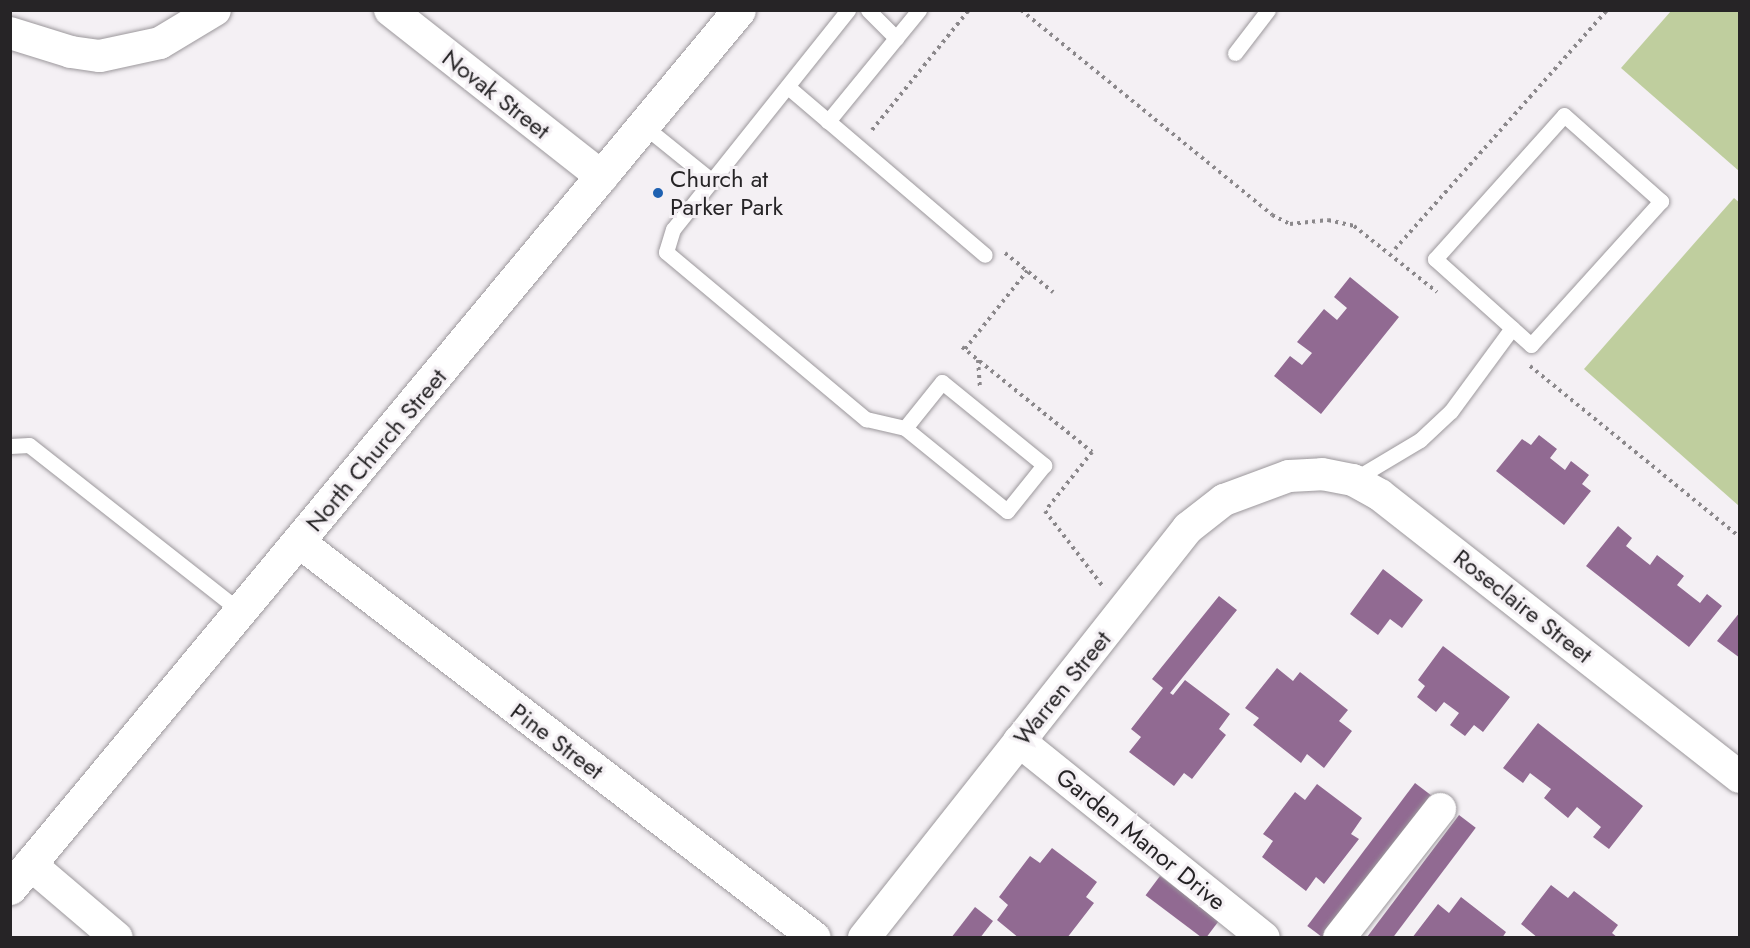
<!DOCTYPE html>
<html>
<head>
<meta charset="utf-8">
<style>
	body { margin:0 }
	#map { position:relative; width:1750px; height:948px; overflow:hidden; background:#f4f0f4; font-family:Jost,sans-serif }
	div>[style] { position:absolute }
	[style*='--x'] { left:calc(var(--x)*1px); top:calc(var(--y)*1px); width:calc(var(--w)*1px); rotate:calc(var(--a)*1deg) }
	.green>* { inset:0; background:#bfce9e }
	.building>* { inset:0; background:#916a92; transform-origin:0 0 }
	.path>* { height:4px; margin-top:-2px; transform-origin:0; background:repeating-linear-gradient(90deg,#8b888b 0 3px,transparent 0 7.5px) }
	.roads { filter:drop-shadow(0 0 2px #9c989c) drop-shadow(0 0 2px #9c989c) }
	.lane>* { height:15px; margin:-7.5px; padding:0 7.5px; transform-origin:7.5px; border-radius:7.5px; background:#fff }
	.street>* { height:32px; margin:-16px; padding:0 16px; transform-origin:16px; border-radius:16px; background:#fff }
	.secondary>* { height:33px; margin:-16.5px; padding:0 16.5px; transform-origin:16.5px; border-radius:16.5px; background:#fff }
	.dots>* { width:16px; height:16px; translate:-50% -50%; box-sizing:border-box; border:3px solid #f4f0f4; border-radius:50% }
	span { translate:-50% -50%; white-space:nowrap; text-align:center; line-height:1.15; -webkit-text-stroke:6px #f4f0f4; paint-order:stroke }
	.street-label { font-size:24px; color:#262426 }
	.poi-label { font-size:24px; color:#262426 }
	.left { translate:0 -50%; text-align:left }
	.frame { position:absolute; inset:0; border:12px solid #262426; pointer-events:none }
</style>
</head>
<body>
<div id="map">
	<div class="green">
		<div style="clip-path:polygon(1671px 11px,1739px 11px,1739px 171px,1621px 68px)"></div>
		<div style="clip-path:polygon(1734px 198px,1740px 203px,1739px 506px,1584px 369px)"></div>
	</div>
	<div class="building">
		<div style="clip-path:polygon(1350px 277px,1399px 317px,1321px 414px,1274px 376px,1290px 356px,1302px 365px,1312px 353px,1297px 342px,1324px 309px,1337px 320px,1347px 308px,1334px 297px)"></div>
		<div style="clip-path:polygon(1539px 435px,1557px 449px,1550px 458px,1565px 470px,1571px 461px,1589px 475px,1582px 484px,1591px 491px,1564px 525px,1496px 471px,1522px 439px,1531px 445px)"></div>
		<div style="clip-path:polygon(1618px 526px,1632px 538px,1626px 546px,1650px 565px,1657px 555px,1684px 576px,1677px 585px,1700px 603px,1707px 594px,1722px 606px,1689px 647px,1586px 566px)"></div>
		<div style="clip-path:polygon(1383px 569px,1423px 600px,1402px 628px,1390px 619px,1378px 635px,1350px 614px)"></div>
		<div style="clip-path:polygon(1219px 596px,1237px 610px,1170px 693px,1173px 695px,1185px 680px,1230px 714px,1219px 729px,1226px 735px,1192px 779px,1184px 773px,1174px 786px,1129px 752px,1141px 737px,1131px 729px,1163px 688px,1152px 679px)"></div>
		<div style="clip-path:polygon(1740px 612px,1740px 658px,1717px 641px)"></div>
		<div style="clip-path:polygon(1443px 646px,1510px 697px,1483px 732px,1474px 725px,1465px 736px,1450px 725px,1459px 713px,1444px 702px,1436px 712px,1417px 697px,1425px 686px,1418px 680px)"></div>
		<div style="clip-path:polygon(1277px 668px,1293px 681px,1300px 672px,1348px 710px,1339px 721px,1352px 731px,1324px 768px,1307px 754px,1301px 763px,1253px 725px,1259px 718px,1245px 708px)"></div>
		<div style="clip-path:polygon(1538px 723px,1643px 806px,1609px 849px,1593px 837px,1601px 827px,1577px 807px,1568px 818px,1544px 798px,1551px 789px,1530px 773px,1523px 783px,1503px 768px)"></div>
		<div style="left:1415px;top:783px;width:21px;height:179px;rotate:37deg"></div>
		<div style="clip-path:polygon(1317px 784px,1362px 818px,1351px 834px,1359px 839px,1324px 884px,1316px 877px,1306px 891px,1262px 857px,1273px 841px,1263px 834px,1295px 792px,1305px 800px)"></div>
		<div style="left:1459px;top:815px;width:21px;height:155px;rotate:37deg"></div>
		<div style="clip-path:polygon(1052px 848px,1097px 882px,1086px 897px,1094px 903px,1067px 938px,1019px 938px,997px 920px,1008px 905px,999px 897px,1030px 856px,1040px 863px)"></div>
		<div style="left:1160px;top:876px;width:74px;height:24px;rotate:37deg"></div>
		<div style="clip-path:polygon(1551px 885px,1568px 898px,1574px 891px,1618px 925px,1612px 933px,1618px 938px,1538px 938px,1521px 924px)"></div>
		<div style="clip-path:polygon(1461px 897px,1506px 932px,1502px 938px,1412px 938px,1438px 904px,1449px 913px)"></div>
		<div style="clip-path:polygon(975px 907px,993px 921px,980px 938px,951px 938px)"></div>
	</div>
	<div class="path">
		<div style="--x:1021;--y:10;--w:324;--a:39.2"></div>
		<div style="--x:1272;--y:215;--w:20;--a:27"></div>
		<div style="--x:1290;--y:224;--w:38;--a:-6"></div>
		<div style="--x:1328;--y:220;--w:27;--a:13"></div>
		<div style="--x:1354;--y:226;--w:106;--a:38.5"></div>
		<div style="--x:872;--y:130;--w:154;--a:-51.1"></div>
		<div style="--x:1395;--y:249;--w:319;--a:-48.4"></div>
		<div style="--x:1005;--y:253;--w:62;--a:39.1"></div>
		<div style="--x:962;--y:347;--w:167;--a:38.9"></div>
		<div style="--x:1092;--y:452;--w:75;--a:128.5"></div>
		<div style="--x:1045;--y:511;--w:97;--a:52.5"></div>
		<div style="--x:965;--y:349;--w:100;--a:-51.5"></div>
		<div style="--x:978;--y:360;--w:26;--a:86"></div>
		<div style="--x:1530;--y:366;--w:271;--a:39.2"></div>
	</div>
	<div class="roads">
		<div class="lane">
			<div style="--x:848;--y:10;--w:280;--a:128.6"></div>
			<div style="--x:673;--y:229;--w:24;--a:107"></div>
			<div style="--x:666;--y:252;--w:261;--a:39.9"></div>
			<div style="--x:866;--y:419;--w:40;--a:13"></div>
			<div style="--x:868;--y:10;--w:40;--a:45"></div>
			<div style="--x:919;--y:10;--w:144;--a:129.3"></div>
			<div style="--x:828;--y:121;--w:206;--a:40.5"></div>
			<div style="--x:1235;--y:53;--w:54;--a:-52.5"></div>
			<div style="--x:788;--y:87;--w:52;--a:40.4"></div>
			<div style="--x:1564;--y:115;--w:130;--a:41.6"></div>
			<div style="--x:1661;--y:201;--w:194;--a:132.1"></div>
			<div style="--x:1531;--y:345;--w:129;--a:-138.1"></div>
			<div style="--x:1435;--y:259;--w:193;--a:-48.1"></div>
			<div style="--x:644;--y:126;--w:86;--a:38.9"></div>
			<div style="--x:942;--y:382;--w:132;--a:39.1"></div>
			<div style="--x:1044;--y:465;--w:59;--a:128.8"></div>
			<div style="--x:1007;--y:511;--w:132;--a:-140.9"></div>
			<div style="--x:905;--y:428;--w:59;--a:-51.2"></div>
			<div style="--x:10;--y:446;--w:19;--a:-3"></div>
			<div style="--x:29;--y:445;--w:270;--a:38.2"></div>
			<div style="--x:1353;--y:480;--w:78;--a:-30.8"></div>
			<div style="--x:1420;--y:440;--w:42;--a:-43.1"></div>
			<div style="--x:1451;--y:411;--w:103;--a:-53.7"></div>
		</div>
		<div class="street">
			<div style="--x:390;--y:10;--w:270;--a:38.2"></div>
			<div style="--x:10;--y:33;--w:64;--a:17.3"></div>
			<div style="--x:71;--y:52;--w:29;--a:8"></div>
			<div style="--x:100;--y:56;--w:61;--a:-12.2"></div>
			<div style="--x:160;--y:43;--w:64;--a:-31"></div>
			<div style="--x:299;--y:542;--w:650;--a:37.5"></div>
			<div style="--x:1019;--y:741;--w:314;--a:38.8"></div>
			<div style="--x:30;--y:864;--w:114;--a:40.4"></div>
			<div style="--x:864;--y:938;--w:523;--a:-51.68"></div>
			<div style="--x:1188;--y:528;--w:46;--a:-37.9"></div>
			<div style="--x:1224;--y:500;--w:69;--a:-20.3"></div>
			<div style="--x:1289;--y:476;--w:33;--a:-3"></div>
			<div style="--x:1322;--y:474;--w:32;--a:11"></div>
			<div style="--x:1353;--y:480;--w:31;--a:29"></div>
			<div style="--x:1380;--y:495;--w:457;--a:38.1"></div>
			<div style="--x:1339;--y:938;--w:164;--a:-51.9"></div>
		</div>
		<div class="secondary">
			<div style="--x:10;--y:888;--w:1141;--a:-50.3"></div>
		</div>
	</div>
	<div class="dots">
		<div style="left:658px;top:193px;background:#1e61b1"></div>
	</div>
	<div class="street-label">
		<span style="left:496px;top:94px;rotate:38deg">Novak Street</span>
		<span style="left:376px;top:450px;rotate:-50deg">North Church Street</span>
		<span style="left:1523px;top:606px;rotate:38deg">Roseclaire Street</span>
		<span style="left:1062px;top:688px;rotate:-51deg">Warren Street</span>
		<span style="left:557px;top:741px;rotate:37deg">Pine Street</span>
		<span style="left:1141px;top:839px;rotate:39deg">Garden Manor Drive</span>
	</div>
	<div class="poi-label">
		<span class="left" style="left:670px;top:193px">Church at<br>Parker Park</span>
	</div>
	<div class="frame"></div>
</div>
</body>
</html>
